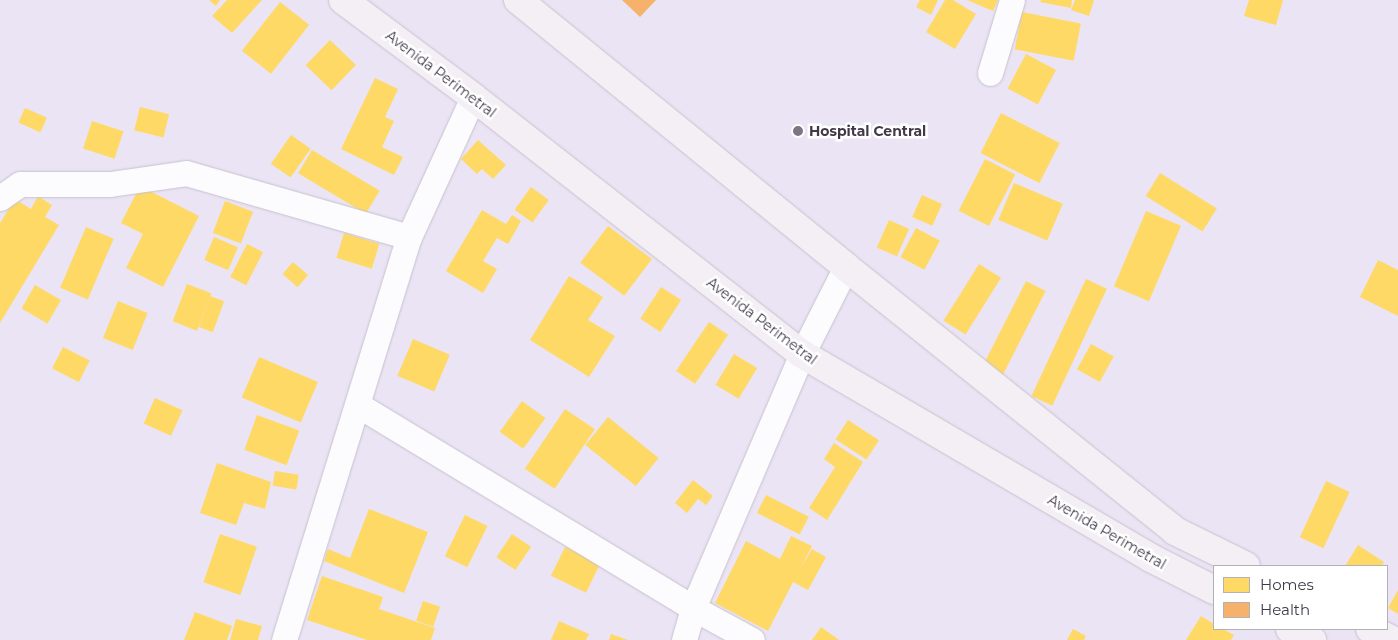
<!DOCTYPE html>
<html>
<head>
<meta charset="utf-8">
<style>
	body { margin:0 }
	#map { position:relative; width:1398px; height:640px; overflow:hidden; background:#ebe4f4; font-family:Montserrat,sans-serif }
	div>[style] { position:absolute }
	[style*='--x'] { left:calc(var(--x)*1px); top:calc(var(--y)*1px); width:calc(var(--w)*1px); rotate:calc(var(--a)*1deg) }
	.homes>* { inset:0; background:#ffd966; transform-origin:0 0 }
	.health>* { inset:0; background:#f6b26b }
	.roads { filter:drop-shadow(0 0 1px #c7c1ce) drop-shadow(0 0 1px #c7c1ce) }
	.street>* { height:25px; margin:-12.5px; padding:0 12.5px; transform-origin:12.5px; border-radius:12.5px; background:#fcfbfd }
	.secondary>* { height:28px; margin:-14px; padding:0 14px; transform-origin:14px; border-radius:14px; background:#f3eff4 }
	.dots>* { width:14px; height:14px; translate:-50% -50%; box-sizing:border-box; border:2px solid #fff; border-radius:50% }
	span { translate:-50% -50%; white-space:nowrap; text-align:center; line-height:1.15; -webkit-text-stroke:5px #fff; paint-order:stroke }
	.street-label { font-size:14px; color:#403a48 }
	.poi-label { font-size:14px; color:#403a48; font-weight:700 }
	.left { translate:0 -50%; text-align:left }
	.legend { position:absolute; left:1213px; top:565px; width:175px; height:65px; box-sizing:border-box; background:#fff; border:1px solid #b3b0b6; margin:0; padding:6px 9px; list-style:none; font-size:15px; color:#403a48 }
	.legend li { display:flex; align-items:center; gap:10px; height:25px }
	.legend b { width:25px; border:1px solid #b3b0b6 }
</style>
</head>
<body>
<div id="map">
	<div class="homes">
		<div style="clip-path:polygon(209px 0,220px 0,216px 6px)"></div>
		<div style="clip-path:polygon(227px 0,262px 0,232px 33px,212px 16px)"></div>
		<div style="clip-path:polygon(920px 0,938px 0,931px 15px,916px 7px)"></div>
		<div style="clip-path:polygon(945px 0,953px 0,976px 14px,955px 49px,926px 32px)"></div>
		<div style="clip-path:polygon(967px 0,998px 0,993px 11px)"></div>
		<div style="clip-path:polygon(1041px 0,1072px 0,1071px 8px,1040px 2px)"></div>
		<div style="clip-path:polygon(1075px 0,1094px 0,1089px 16px,1071px 10px)"></div>
		<div style="clip-path:polygon(1249px 0,1283px 0,1276px 25px,1244px 16px)"></div>
		<div style="left:280px;top:2px;width:37px;height:62px;rotate:38deg"></div>
		<div style="left:1022px;top:12px;width:60px;height:38px;rotate:11deg"></div>
		<div style="left:330px;top:40px;width:36px;height:35px;rotate:44deg"></div>
		<div style="left:1026px;top:54px;width:34px;height:39px;rotate:28deg"></div>
		<div style="clip-path:polygon(375px 78px,398px 89px,385px 117px,394px 121px,382px 147px,403px 157px,394px 175px,341px 149px)"></div>
		<div style="left:140px;top:107px;width:30px;height:24px;rotate:14deg"></div>
		<div style="left:25px;top:108px;width:24px;height:16px;rotate:24deg"></div>
		<div style="left:1001px;top:113px;width:66px;height:45px;rotate:27deg"></div>
		<div style="left:92px;top:121px;width:33px;height:29px;rotate:18deg"></div>
		<div style="left:291px;top:135px;width:24px;height:35px;rotate:35deg"></div>
		<div style="clip-path:polygon(478px 140px,506px 165px,493px 179px,482px 169px,477px 174px,461px 159px)"></div>
		<div style="left:312px;top:150px;width:79px;height:27px;rotate:31deg"></div>
		<div style="left:985px;top:159px;width:34px;height:58px;rotate:27deg"></div>
		<div style="left:1160px;top:173px;width:67px;height:27px;rotate:32deg"></div>
		<div style="left:1014px;top:183px;width:53px;height:40px;rotate:23deg"></div>
		<div style="clip-path:polygon(140px 186px,199px 216px,163px 287px,126px 268px,143px 234px,121px 223px)"></div>
		<div style="left:531px;top:187px;width:22px;height:28px;rotate:36deg"></div>
		<div style="left:922px;top:195px;width:22px;height:24px;rotate:24deg"></div>
		<div style="clip-path:polygon(38px 196px,52px 205px,45px 217px,59px 225px,0 323px,0 223px,15px 199px,31px 209px)"></div>
		<div style="left:225px;top:201px;width:30px;height:34px;rotate:21deg"></div>
		<div style="clip-path:polygon(482px 210px,506px 224px,512px 215px,521px 221px,508px 244px,497px 238px,483px 261px,497px 269px,483px 293px,446px 271px)"></div>
		<div style="left:1146px;top:211px;width:38px;height:82px;rotate:23deg"></div>
		<div style="left:889px;top:220px;width:22px;height:30px;rotate:24deg"></div>
		<div style="left:608px;top:226px;width:55px;height:46px;rotate:37deg"></div>
		<div style="left:86px;top:227px;width:30px;height:66px;rotate:23deg"></div>
		<div style="left:916px;top:228px;width:27px;height:33px;rotate:28deg"></div>
		<div style="left:344px;top:233px;width:37px;height:26px;rotate:17deg"></div>
		<div style="left:214px;top:237px;width:26px;height:25px;rotate:23deg"></div>
		<div style="left:247px;top:244px;width:18px;height:37px;rotate:27deg"></div>
		<div style="clip-path:polygon(1378px 260px,1398px 270px,1398px 316px,1360px 297px)"></div>
		<div style="left:293px;top:262px;width:20px;height:16px;rotate:41deg"></div>
		<div style="left:979px;top:264px;width:26px;height:67px;rotate:32deg"></div>
		<div style="clip-path:polygon(569px 276px,603px 297px,588px 320px,615px 336px,589px 377px,530px 340px)"></div>
		<div style="left:1086px;top:279px;width:23px;height:129px;rotate:25deg"></div>
		<div style="left:1026px;top:281px;width:22px;height:103px;rotate:27deg"></div>
		<div style="left:187px;top:284px;width:26px;height:40px;rotate:21deg"></div>
		<div style="left:35px;top:285px;width:30px;height:27px;rotate:30deg"></div>
		<div style="left:661px;top:287px;width:24px;height:38px;rotate:33deg"></div>
		<div style="left:210px;top:296px;width:15px;height:33px;rotate:20deg"></div>
		<div style="left:118px;top:301px;width:32px;height:40px;rotate:22deg"></div>
		<div style="left:709px;top:322px;width:23px;height:59px;rotate:34deg"></div>
		<div style="left:413px;top:339px;width:40px;height:40px;rotate:23deg"></div>
		<div style="left:1091px;top:344px;width:26px;height:29px;rotate:29deg"></div>
		<div style="left:63px;top:347px;width:30px;height:24px;rotate:27deg"></div>
		<div style="left:734px;top:354px;width:27px;height:36px;rotate:31deg"></div>
		<div style="left:259px;top:357px;width:64px;height:44px;rotate:23deg"></div>
		<div style="left:155px;top:398px;width:30px;height:28px;rotate:24deg"></div>
		<div style="left:522px;top:401px;width:29px;height:38px;rotate:36deg"></div>
		<div style="left:565px;top:409px;width:36px;height:72px;rotate:34deg"></div>
		<div style="left:257px;top:415px;width:45px;height:37px;rotate:20deg"></div>
		<div style="left:608px;top:417px;width:65px;height:36px;rotate:39deg"></div>
		<div style="left:848px;top:420px;width:37px;height:23px;rotate:33deg"></div>
		<div style="clip-path:polygon(834px 443px,863px 462px,827px 520px,809px 508px,835px 467px,824px 459px)"></div>
		<div style="clip-path:polygon(217px 463px,271px 482px,265px 509px,244px 503px,236px 525px,200px 513px)"></div>
		<div style="left:275px;top:471px;width:24px;height:15px;rotate:9deg"></div>
		<div style="clip-path:polygon(693px 480px,713px 496px,706px 505px,698px 499px,687px 513px,675px 503px)"></div>
		<div style="left:1326px;top:481px;width:26px;height:62px;rotate:25deg"></div>
		<div style="left:766px;top:495px;width:48px;height:20px;rotate:27deg"></div>
		<div style="clip-path:polygon(369px 509px,428px 532px,404px 593px,324px 561px,328px 549px,350px 558px)"></div>
		<div style="left:465px;top:515px;width:25px;height:46px;rotate:26deg"></div>
		<div style="left:220px;top:534px;width:39px;height:51px;rotate:19deg"></div>
		<div style="left:512px;top:534px;width:23px;height:28px;rotate:34deg"></div>
		<div style="clip-path:polygon(791px 536px,812px 546px,800px 569px,812px 549px,826px 557px,808px 590px,793px 582px,768px 631px,715px 603px,746px 541px,780px 559px)"></div>
		<div style="clip-path:polygon(1358px 545px,1384px 562px,1382px 566px,1345px 566px)"></div>
		<div style="left:565px;top:547px;width:39px;height:32px;rotate:26deg"></div>
		<div style="clip-path:polygon(322px 576px,383px 597px,379px 609px,435px 628px,431px 640px,367px 640px,307px 620px)"></div>
		<div style="clip-path:polygon(1398px 590px,1398px 614px,1388px 608px)"></div>
		<div style="left:423px;top:601px;width:18px;height:21px;rotate:19deg"></div>
		<div style="clip-path:polygon(195px 612px,232px 626px,227px 640px,184px 640px)"></div>
		<div style="clip-path:polygon(1201px 616px,1214px 624px,1214px 629px,1223px 629px,1234px 635px,1231px 640px,1186px 640px)"></div>
		<div style="clip-path:polygon(236px 619px,262px 626px,258px 640px,230px 640px)"></div>
		<div style="clip-path:polygon(559px 621px,589px 634px,586px 640px,551px 640px)"></div>
		<div style="clip-path:polygon(821px 627px,839px 640px,812px 640px)"></div>
		<div style="clip-path:polygon(1073px 629px,1086px 636px,1084px 640px,1067px 640px)"></div>
		<div style="clip-path:polygon(611px 634px,628px 640px,609px 640px)"></div>
	</div>
	<div class="health">
		<div style="clip-path:polygon(622px 0,656px 0,640px 17px)"></div>
	</div>
	<div class="roads">
		<div class="street">
			<div style="--x:990;--y:73;--w:76;--a:-73.2"></div>
			<div style="--x:0;--y:198;--w:24;--a:-35"></div>
			<div style="--x:20;--y:184;--w:90;--a:0"></div>
			<div style="--x:110;--y:184;--w:77;--a:-8.2"></div>
			<div style="--x:186;--y:173;--w:232;--a:16"></div>
			<div style="--x:358;--y:405;--w:392;--a:31.2"></div>
			<div style="--x:693;--y:608;--w:67;--a:28.5"></div>
			<div style="--x:284;--y:640;--w:422;--a:-72.8"></div>
			<div style="--x:409;--y:237;--w:154;--a:-65.4"></div>
			<div style="--x:684;--y:640;--w:33;--a:-74"></div>
			<div style="--x:693;--y:608;--w:276;--a:-66.8"></div>
			<div style="--x:802;--y:354;--w:97;--a:-63.2"></div>
		</div>
		<div class="secondary">
			<div style="--x:343;--y:0;--w:162;--a:36.7"></div>
			<div style="--x:473;--y:97;--w:417;--a:38"></div>
			<div style="--x:802;--y:354;--w:404;--a:30.3"></div>
			<div style="--x:1151;--y:558;--w:71;--a:26.9"></div>
			<div style="--x:518;--y:0;--w:423;--a:39.1"></div>
			<div style="--x:846;--y:267;--w:422;--a:38.7"></div>
			<div style="--x:1175;--y:531;--w:79;--a:26.2"></div>
			<div style="--x:1290;--y:629;--w:25;--a:27"></div>
			<div style="--x:1370;--y:629;--w:25;--a:26"></div>
		</div>
	</div>
	<div class="dots">
		<div style="left:798px;top:131px;background:#7c7684"></div>
	</div>
	<div class="street-label">
		<span style="left:441px;top:74px;rotate:37deg">Avenida Perimetral</span>
		<span style="left:762px;top:321px;rotate:37deg">Avenida Perimetral</span>
		<span style="left:1107px;top:532px;rotate:30deg">Avenida Perimetral</span>
	</div>
	<div class="poi-label">
		<span class="left" style="left:809px;top:131px">Hospital Central</span>
	</div>
	<ul class="legend">
	<li><b style="height:14px;background:#ffd966"></b>Homes</li>
	<li><b style="height:14px;background:#f6b26b"></b>Health</li>
	</ul>
</div>
</body>
</html>
